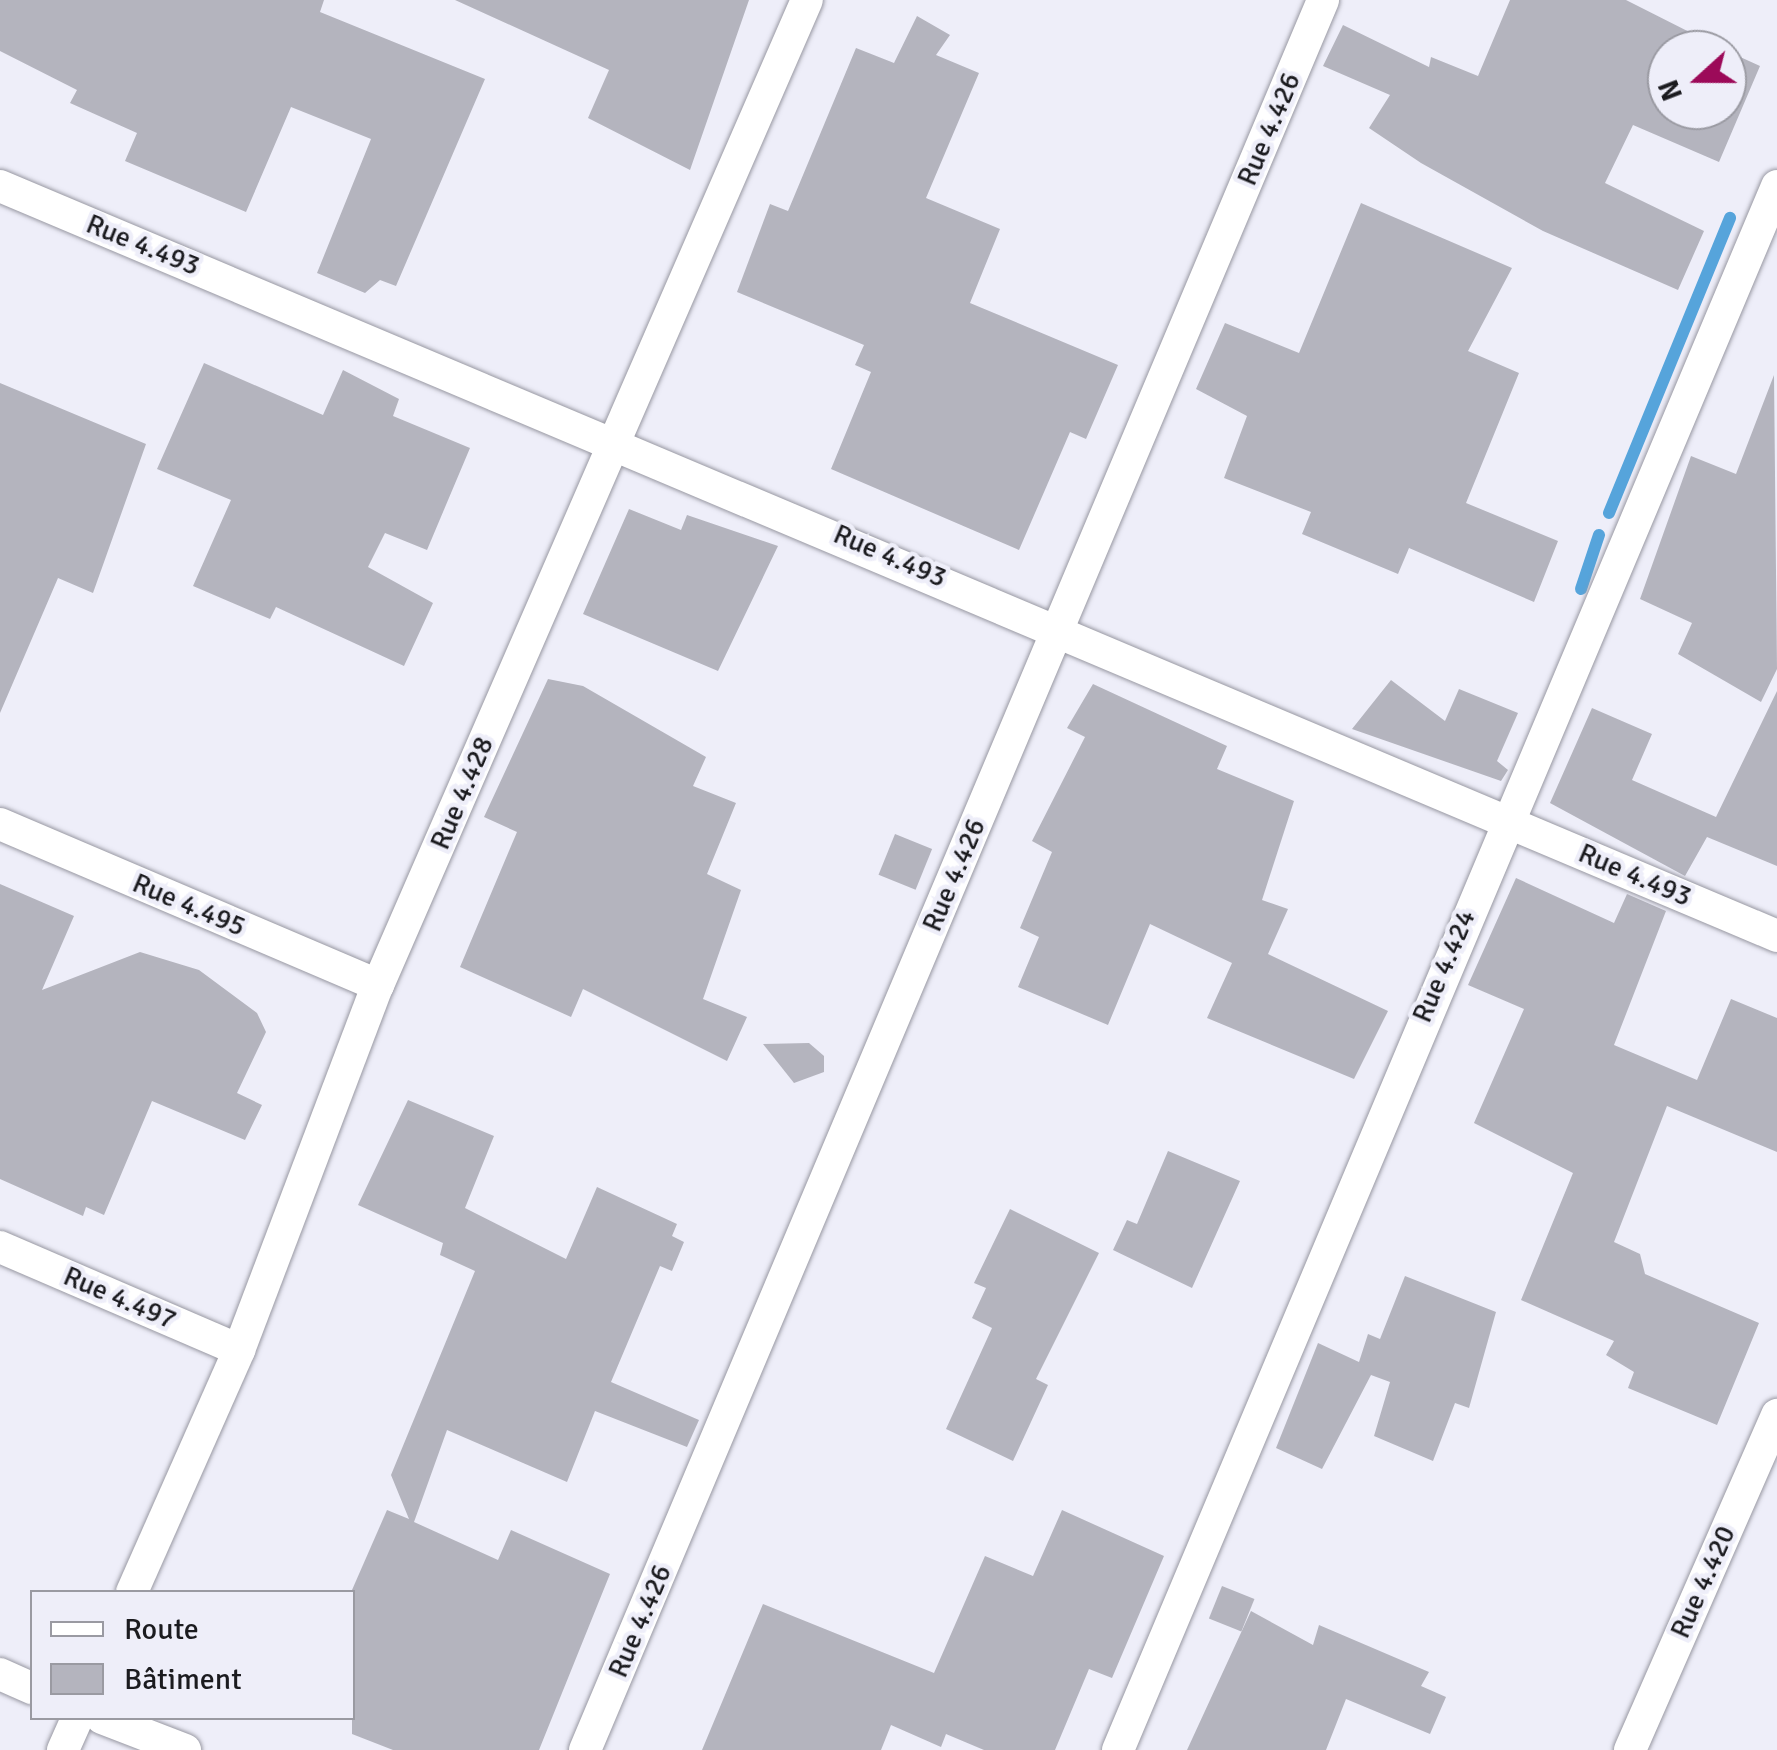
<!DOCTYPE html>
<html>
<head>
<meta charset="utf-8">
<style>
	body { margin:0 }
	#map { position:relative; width:1777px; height:1750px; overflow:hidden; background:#eeeef9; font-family:Signika,sans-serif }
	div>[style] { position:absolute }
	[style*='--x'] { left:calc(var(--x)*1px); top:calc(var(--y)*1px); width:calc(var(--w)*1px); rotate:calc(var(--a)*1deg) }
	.stream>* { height:12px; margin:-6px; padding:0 6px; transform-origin:6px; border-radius:6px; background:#56a4db }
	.building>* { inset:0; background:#b4b4be; transform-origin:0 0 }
	.roads { filter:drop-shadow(0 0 2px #9898a2) drop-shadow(0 0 2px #9898a2) }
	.street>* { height:32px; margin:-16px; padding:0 16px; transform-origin:16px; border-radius:16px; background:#fff }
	span { translate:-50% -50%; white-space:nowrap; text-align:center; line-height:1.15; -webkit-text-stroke:9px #eeeef9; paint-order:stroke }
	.street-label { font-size:28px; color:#1b1b1f }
	.legend { position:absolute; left:30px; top:1590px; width:325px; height:130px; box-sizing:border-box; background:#eeeef9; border:2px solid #9a9aa2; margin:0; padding:12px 18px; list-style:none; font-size:30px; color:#1b1b1f }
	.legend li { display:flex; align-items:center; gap:20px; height:50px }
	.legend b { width:50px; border:2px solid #9a9aa2 }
	.north { position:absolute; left:1647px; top:30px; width:100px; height:100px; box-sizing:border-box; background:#eeeef9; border:2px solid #9a9aa2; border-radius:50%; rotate:249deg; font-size:28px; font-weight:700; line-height:40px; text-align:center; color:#1b1b1f }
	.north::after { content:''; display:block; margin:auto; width:35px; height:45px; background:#9c0a59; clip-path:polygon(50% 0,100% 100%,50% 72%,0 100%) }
</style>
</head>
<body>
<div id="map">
	<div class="stream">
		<div style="--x:1609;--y:513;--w:319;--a:-67.7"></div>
		<div style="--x:1581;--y:589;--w:57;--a:-71.6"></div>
	</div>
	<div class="building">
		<div style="clip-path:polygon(0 0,324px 0,320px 12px,485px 79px,396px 286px,380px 280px,365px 293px,317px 273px,371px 139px,291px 107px,246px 212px,125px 161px,137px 133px,70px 103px,77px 90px,0 51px)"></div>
		<div style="clip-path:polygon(455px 0,749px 0,690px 170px,588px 118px,609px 70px)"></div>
		<div style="clip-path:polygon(1510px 0,1626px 0,1725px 50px,1667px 50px,1667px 110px,1727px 110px,1727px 51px,1760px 66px,1719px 162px,1633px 125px,1605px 183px,1704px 231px,1678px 290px,1543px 231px,1421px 163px,1369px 128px,1390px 95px,1323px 66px,1343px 25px,1429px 67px,1431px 57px,1478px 76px)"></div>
		<div style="clip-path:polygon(917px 16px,950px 35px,936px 55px,979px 73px,926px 198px,1000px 229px,970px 303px,1118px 365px,1086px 439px,1070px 432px,1019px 550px,831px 469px,871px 372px,855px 365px,864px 345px,737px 292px,770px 204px,788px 211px,856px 48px,894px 63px)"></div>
		<div style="clip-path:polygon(1361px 203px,1512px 268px,1468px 351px,1519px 373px,1466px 503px,1558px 541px,1534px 602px,1409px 548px,1398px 574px,1302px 534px,1311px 512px,1224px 478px,1247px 416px,1196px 389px,1225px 323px,1299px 353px)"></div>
		<div style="clip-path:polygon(204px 363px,323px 415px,343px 370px,399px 399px,393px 416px,470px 448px,427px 550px,385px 533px,368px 567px,433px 603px,404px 666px,276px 607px,270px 619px,193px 586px,231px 500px,157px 469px)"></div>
		<div style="clip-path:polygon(1774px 375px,1777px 669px,1761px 702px,1678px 654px,1692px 623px,1640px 599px,1691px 456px,1736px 474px)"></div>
		<div style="clip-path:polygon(0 383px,146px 444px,93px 593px,58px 578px,0 713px)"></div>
		<div style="clip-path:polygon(629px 509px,681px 530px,687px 515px,778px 546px,718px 671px,583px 614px)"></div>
		<div style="clip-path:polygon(548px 679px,583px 686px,706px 757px,693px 786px,736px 803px,707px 874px,741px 890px,703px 999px,747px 1017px,727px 1061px,583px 989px,571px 1017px,460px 967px,517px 832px,484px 817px)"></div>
		<div style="clip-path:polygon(1391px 680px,1445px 721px,1459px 689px,1518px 713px,1497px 761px,1508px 770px,1501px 781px,1352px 729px)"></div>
		<div style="clip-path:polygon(1093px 684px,1227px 746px,1217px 769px,1294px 801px,1262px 900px,1288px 909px,1268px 954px,1388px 1011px,1354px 1079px,1207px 1018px,1232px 963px,1150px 924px,1108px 1025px,1018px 987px,1039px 937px,1020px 928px,1052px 852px,1032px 841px,1085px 737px,1067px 728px)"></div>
		<div style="clip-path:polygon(1777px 691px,1777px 866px,1707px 837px,1685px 876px,1550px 803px,1592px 708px,1652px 734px,1632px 780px,1716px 817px)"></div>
		<div style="left:895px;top:834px;width:40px;height:44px;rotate:22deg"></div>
		<div style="clip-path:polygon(1516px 878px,1614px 923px,1627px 894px,1666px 911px,1614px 1045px,1697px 1080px,1731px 999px,1777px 1018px,1777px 1152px,1667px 1106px,1614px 1242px,1640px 1254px,1645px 1274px,1759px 1323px,1717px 1425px,1628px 1388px,1634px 1372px,1606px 1355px,1614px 1341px,1521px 1300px,1573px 1173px,1474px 1123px,1524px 1009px,1468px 985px)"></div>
		<div style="clip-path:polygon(0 884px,74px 916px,42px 990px,140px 952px,199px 970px,257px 1013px,266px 1032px,237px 1093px,262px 1105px,245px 1140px,152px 1101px,104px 1215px,86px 1207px,83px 1216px,0 1179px)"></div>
		<div style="clip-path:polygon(809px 1043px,824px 1056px,824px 1072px,794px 1083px,763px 1044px)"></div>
		<div style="clip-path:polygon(408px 1100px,494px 1136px,465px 1208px,566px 1259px,597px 1187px,677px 1224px,672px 1236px,684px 1242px,672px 1271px,660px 1266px,611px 1382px,699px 1420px,687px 1447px,595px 1411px,567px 1482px,447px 1430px,414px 1522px,498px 1560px,511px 1530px,610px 1574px,539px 1750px,393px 1750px,352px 1734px,352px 1590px,387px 1510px,409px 1519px,391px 1475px,475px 1271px,440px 1255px,443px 1243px,358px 1205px)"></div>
		<div style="clip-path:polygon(1168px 1151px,1240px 1181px,1192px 1288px,1113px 1250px,1127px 1220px,1137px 1224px)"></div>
		<div style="clip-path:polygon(1010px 1209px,1099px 1253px,1036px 1379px,1048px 1385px,1013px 1461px,946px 1429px,992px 1328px,972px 1318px,986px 1288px,974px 1283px)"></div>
		<div style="clip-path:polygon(1405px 1276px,1496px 1312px,1469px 1408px,1455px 1403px,1433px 1461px,1374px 1436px,1390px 1382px,1371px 1375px,1322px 1469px,1276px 1448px,1318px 1343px,1359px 1362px,1368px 1334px,1380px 1339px)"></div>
		<div style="clip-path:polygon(1062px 1510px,1164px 1556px,1112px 1678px,1089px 1669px,1055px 1750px,984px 1750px,946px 1734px,941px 1747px,891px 1725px,881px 1750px,702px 1750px,763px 1604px,934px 1673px,985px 1556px,1033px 1576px)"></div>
		<div style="left:1222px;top:1586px;width:35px;height:35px;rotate:22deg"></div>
		<div style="clip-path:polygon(1251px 1611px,1313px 1645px,1319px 1625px,1429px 1672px,1421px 1686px,1446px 1697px,1430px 1734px,1346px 1699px,1326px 1750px,1187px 1750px)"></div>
	</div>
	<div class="roads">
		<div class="street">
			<div style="--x:0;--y:186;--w:1929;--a:22.88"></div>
			<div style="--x:0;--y:824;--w:411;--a:23.1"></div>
			<div style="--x:0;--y:1247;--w:260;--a:23.3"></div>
			<div style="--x:132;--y:1592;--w:265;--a:-66.1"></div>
			<div style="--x:239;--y:1350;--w:391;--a:-69.2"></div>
			<div style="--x:378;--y:985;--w:1074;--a:-66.47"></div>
			<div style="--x:0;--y:1674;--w:35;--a:24"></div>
			<div style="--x:102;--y:1718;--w:89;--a:21.1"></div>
			<div style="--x:63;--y:1750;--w:35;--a:-66"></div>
			<div style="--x:585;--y:1750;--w:1899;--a:-67.13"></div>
			<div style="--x:1118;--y:1750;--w:1697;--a:-67.15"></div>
			<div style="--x:1630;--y:1750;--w:366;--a:-66.3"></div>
		</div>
	</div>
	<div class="street-label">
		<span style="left:1269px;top:129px;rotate:-67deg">Rue 4.426</span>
		<span style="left:143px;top:245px;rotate:22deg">Rue 4.493</span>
		<span style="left:890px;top:556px;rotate:23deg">Rue 4.493</span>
		<span style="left:462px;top:793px;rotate:-67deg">Rue 4.428</span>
		<span style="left:954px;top:875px;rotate:-67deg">Rue 4.426</span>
		<span style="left:1635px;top:875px;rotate:23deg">Rue 4.493</span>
		<span style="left:189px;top:905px;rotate:23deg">Rue 4.495</span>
		<span style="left:1444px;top:966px;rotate:-67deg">Rue 4.424</span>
		<span style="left:120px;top:1298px;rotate:23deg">Rue 4.497</span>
		<span style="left:1703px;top:1582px;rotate:-66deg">Rue 4.420</span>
		<span style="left:640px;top:1621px;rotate:-67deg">Rue 4.426</span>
	</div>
	<ul class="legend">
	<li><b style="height:12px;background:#fff"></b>Route</li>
	<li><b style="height:28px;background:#b4b4be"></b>Bâtiment</li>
	</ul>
	<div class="north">N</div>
</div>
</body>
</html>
